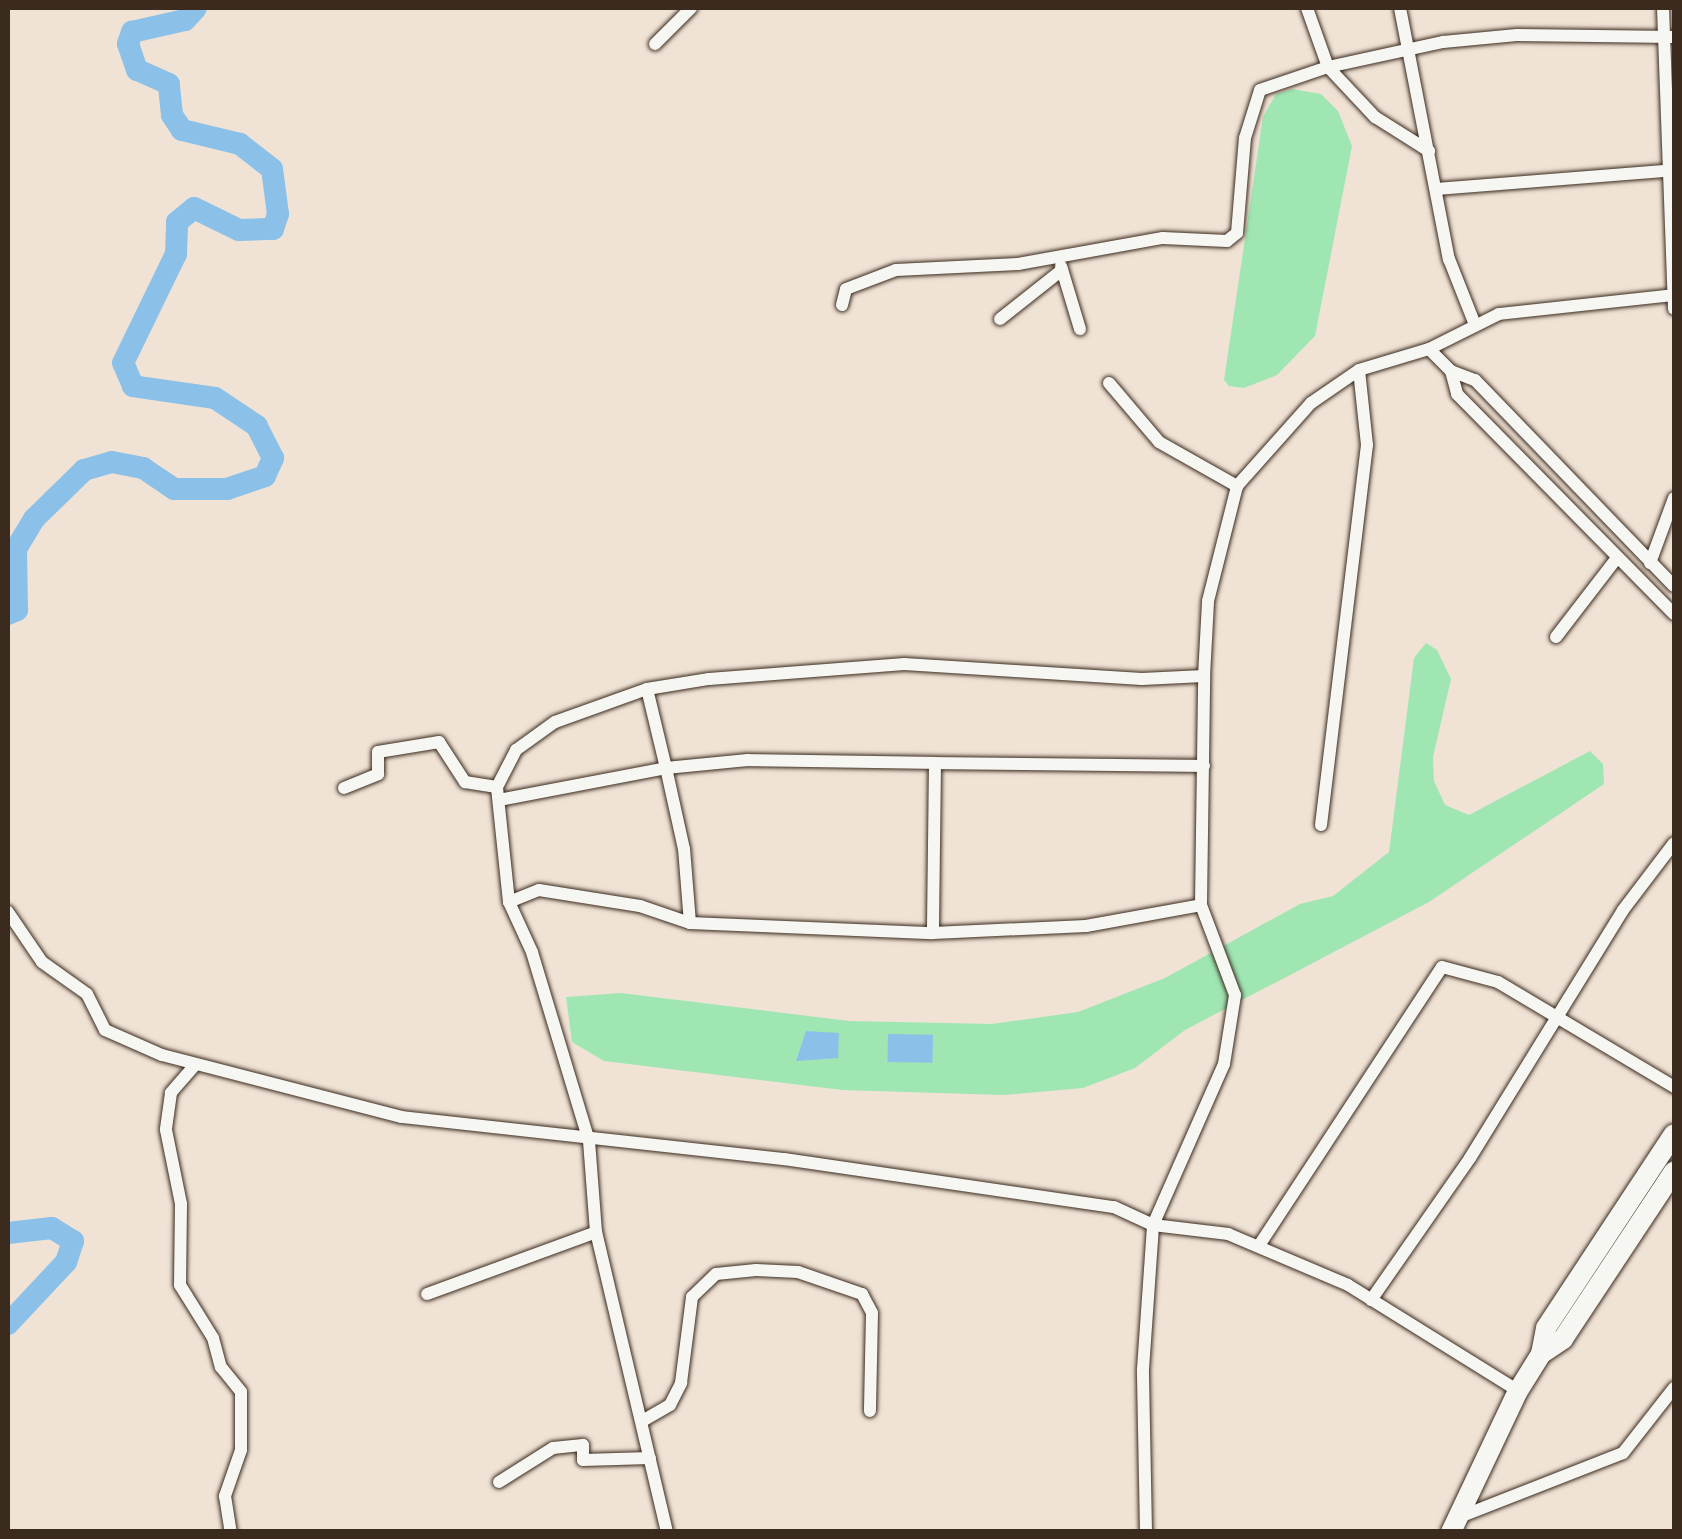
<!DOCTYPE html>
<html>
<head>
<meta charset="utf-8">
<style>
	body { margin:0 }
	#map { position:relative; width:1682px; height:1539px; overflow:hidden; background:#f0e3d5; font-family:Dekko,sans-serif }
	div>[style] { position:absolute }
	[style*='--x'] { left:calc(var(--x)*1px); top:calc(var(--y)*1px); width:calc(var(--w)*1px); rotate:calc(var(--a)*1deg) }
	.green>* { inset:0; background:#9fe6b3 }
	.water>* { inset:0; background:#8bc1e9; transform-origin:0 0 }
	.river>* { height:22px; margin:-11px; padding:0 11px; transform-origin:11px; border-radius:11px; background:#8bc1e9 }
	.roads { filter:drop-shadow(0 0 2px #3b2a1e) drop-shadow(0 0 2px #3b2a1e) }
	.minor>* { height:12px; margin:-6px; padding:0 6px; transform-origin:6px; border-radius:6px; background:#f6f6f2 }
	.highway>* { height:20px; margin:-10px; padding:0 10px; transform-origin:10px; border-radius:10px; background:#f6f6f2 }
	span { translate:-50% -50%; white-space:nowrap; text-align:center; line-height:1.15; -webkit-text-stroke:8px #f6f6f2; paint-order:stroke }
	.frame { position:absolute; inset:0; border:10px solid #3b2a1e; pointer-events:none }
</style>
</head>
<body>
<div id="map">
	<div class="green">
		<div style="clip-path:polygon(1292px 89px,1321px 94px,1338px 111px,1352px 146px,1315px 336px,1277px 375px,1244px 388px,1229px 386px,1224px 380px,1263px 117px,1276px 94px)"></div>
		<div style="clip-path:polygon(1426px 643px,1437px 650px,1451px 679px,1433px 757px,1434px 781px,1445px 805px,1469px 815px,1590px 751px,1603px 764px,1604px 784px,1429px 902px,1185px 1030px,1135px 1068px,1083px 1088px,1004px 1095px,842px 1090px,604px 1061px,572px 1042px,566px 997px,621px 993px,849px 1021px,992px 1024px,1078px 1012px,1165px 978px,1300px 904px,1333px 896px,1389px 852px,1414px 658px)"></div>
	</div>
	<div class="water">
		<div style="clip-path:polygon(806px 1031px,839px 1033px,838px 1058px,796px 1061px)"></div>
		<div style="left:888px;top:1034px;width:45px;height:28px;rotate:1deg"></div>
	</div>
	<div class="river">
		<div style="--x:8;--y:614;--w:10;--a:-24"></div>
		<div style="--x:17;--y:610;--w:61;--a:-90.9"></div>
		<div style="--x:16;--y:549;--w:35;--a:-59"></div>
		<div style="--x:34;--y:519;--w:70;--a:-44.4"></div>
		<div style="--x:84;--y:470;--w:29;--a:-16"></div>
		<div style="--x:112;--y:462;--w:32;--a:11"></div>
		<div style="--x:143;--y:468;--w:37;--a:34"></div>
		<div style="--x:174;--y:489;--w:53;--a:0"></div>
		<div style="--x:227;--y:489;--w:40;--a:-18.9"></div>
		<div style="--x:265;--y:476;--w:20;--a:-66"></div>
		<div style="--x:273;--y:458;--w:36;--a:-117"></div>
		<div style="--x:257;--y:426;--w:50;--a:-146.3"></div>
		<div style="--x:215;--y:398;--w:83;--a:-171.7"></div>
		<div style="--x:133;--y:386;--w:25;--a:-113"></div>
		<div style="--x:123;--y:363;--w:121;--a:-64.1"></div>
		<div style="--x:176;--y:254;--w:32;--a:-88"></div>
		<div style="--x:177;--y:222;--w:22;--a:-39"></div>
		<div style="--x:194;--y:208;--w:50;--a:26.1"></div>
		<div style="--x:239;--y:230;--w:34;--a:-2"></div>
		<div style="--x:273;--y:229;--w:16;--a:-72"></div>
		<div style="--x:278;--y:214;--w:45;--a:-97.6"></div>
		<div style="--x:272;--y:169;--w:41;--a:-142"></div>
		<div style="--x:240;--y:144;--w:60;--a:-166.4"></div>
		<div style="--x:182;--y:130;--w:18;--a:-124"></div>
		<div style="--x:172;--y:115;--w:31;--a:-96"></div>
		<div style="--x:169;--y:84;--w:35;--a:-156"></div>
		<div style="--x:137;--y:70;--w:28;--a:-109"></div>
		<div style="--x:128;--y:44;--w:13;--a:-72"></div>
		<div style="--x:132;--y:32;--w:54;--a:-12.8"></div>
		<div style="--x:185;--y:20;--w:16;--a:-47"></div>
		<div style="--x:8;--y:1233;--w:44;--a:-6.5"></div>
		<div style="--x:52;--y:1228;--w:25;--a:32"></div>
		<div style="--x:73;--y:1241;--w:22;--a:108"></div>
		<div style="--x:66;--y:1262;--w:85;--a:133.1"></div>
	</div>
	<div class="roads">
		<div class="minor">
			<div style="--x:1400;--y:8;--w:256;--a:79"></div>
			<div style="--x:1449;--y:259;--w:68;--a:68.4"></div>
			<div style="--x:1663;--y:8;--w:301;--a:87.9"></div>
			<div style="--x:655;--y:44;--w:51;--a:-45"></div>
			<div style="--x:1328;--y:67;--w:118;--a:-12.3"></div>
			<div style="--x:1443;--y:42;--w:74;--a:-5.4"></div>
			<div style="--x:1517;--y:35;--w:157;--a:0.7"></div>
			<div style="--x:1328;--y:67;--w:69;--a:46.8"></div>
			<div style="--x:1375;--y:117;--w:64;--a:32.2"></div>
			<div style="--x:1436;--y:189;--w:232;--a:-4.5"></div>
			<div style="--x:1061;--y:266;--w:66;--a:73.2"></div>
			<div style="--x:842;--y:305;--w:16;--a:-76"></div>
			<div style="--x:846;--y:289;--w:53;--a:-20.8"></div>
			<div style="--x:896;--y:270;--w:122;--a:-2.8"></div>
			<div style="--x:1018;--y:264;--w:147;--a:-10.2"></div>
			<div style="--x:1163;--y:238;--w:64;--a:2.7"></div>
			<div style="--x:1227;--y:241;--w:13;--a:-39"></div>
			<div style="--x:1237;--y:233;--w:95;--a:-85.2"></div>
			<div style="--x:1245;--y:138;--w:50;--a:-72.6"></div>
			<div style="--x:1260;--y:90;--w:72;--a:-18.7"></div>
			<div style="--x:1328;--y:67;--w:63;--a:-109.6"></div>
			<div style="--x:1000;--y:319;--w:79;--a:-38.3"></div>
			<div style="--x:1429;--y:349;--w:31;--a:45"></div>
			<div style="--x:1451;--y:371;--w:26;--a:21"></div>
			<div style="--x:1475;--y:380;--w:286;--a:46"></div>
			<div style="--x:1451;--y:371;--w:24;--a:75"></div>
			<div style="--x:1457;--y:394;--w:309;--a:45.4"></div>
			<div style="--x:1109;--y:383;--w:77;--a:49.7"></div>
			<div style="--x:1159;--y:442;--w:90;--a:29.4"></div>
			<div style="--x:1650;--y:563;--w:69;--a:-69.7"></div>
			<div style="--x:1556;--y:637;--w:98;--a:-52.4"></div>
			<div style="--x:935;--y:763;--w:269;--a:0.6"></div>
			<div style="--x:344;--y:788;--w:37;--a:-22"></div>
			<div style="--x:378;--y:774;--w:22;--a:-90"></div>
			<div style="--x:378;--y:752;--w:62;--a:-9.3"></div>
			<div style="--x:439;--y:742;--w:48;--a:57"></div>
			<div style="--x:465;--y:782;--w:32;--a:9"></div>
			<div style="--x:499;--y:800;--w:170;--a:-10.8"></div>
			<div style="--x:666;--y:768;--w:81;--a:-103.5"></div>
			<div style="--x:1321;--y:825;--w:383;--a:-83.1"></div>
			<div style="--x:1367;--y:445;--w:75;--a:-96.1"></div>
			<div style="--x:509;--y:902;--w:32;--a:-22"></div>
			<div style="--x:539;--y:890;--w:102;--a:9"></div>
			<div style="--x:640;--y:906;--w:53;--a:18.8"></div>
			<div style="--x:690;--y:923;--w:243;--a:2.4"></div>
			<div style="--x:933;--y:933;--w:153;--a:-2.6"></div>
			<div style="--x:1086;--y:926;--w:117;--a:-10.3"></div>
			<div style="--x:1201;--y:905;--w:229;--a:-89.2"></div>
			<div style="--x:8;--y:912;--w:60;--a:55.8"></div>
			<div style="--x:42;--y:962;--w:55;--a:35.4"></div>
			<div style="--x:87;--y:994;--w:40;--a:63.4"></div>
			<div style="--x:105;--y:1030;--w:62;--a:23.7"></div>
			<div style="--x:162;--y:1055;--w:248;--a:14.5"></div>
			<div style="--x:402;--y:1117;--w:384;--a:6.3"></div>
			<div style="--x:784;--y:1159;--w:333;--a:8.3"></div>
			<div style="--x:1114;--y:1207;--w:43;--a:24.8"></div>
			<div style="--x:1153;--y:1225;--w:76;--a:6.8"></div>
			<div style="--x:1228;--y:1234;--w:130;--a:23"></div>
			<div style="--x:1348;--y:1285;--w:200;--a:31.9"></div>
			<div style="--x:690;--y:923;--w:74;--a:-94.6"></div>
			<div style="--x:684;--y:849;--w:83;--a:-102.5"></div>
			<div style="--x:666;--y:768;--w:82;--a:-5.6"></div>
			<div style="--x:748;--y:760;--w:187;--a:0.9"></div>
			<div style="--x:935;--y:763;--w:170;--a:90.7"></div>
			<div style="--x:195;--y:1065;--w:37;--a:131"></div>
			<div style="--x:171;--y:1093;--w:37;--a:98"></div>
			<div style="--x:166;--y:1130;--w:76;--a:78.5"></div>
			<div style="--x:181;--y:1204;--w:81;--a:90.7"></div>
			<div style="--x:180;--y:1285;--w:62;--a:58.1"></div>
			<div style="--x:213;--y:1338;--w:30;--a:75"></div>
			<div style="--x:221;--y:1367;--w:32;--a:51"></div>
			<div style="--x:241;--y:1392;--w:58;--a:90"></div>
			<div style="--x:241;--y:1450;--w:49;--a:109.2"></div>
			<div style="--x:225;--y:1496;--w:36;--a:81"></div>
			<div style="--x:1260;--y:1244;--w:331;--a:-56.7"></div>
			<div style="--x:1442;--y:967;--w:58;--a:15"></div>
			<div style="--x:1498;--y:982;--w:205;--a:30.8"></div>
			<div style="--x:427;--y:1294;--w:180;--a:-20.1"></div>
			<div style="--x:1371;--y:1300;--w:173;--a:-55.1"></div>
			<div style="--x:1470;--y:1158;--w:291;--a:-58.3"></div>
			<div style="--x:1623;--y:910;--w:84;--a:-52.7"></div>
			<div style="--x:644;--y:1420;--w:30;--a:-30"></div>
			<div style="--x:670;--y:1405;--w:25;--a:-63"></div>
			<div style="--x:681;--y:1383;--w:87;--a:-82.7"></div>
			<div style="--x:692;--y:1297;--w:33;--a:-44"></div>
			<div style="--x:716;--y:1274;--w:40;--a:-5.7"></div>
			<div style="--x:756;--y:1270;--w:42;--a:2.7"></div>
			<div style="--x:798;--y:1272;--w:68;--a:19"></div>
			<div style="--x:862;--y:1294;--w:21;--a:62"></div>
			<div style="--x:872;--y:1313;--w:98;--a:91.2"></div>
			<div style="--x:499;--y:1482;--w:64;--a:-32.2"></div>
			<div style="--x:553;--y:1448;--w:30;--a:-6"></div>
			<div style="--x:583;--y:1445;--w:15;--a:90"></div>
			<div style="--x:583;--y:1460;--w:67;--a:-1.7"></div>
			<div style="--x:1457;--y:1518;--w:178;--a:-21.4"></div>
			<div style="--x:1623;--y:1453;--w:83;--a:-51.9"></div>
			<div style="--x:667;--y:1532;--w:308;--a:-103.3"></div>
			<div style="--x:596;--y:1232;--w:91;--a:-94.4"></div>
			<div style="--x:589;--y:1141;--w:197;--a:-106.8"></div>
			<div style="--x:532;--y:952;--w:55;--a:-114.7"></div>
			<div style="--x:509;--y:902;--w:116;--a:-96"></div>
			<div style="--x:497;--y:787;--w:42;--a:-62.8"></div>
			<div style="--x:516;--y:750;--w:48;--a:-35.7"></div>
			<div style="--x:555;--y:722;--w:98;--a:-19.7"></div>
			<div style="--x:647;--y:689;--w:63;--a:-9.2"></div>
			<div style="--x:709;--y:679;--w:196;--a:-4.4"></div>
			<div style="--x:904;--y:664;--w:238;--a:3.6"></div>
			<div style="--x:1142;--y:679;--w:62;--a:-2.8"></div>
			<div style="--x:1204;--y:676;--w:75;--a:-86.9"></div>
			<div style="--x:1208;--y:601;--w:119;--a:-75.8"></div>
			<div style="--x:1237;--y:486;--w:111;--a:-48.3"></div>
			<div style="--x:1311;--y:403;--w:58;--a:-34.5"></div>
			<div style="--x:1359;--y:370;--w:73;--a:-16.7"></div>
			<div style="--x:1429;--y:349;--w:78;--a:-26.6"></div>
			<div style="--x:1499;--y:314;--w:176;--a:-6.2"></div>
			<div style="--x:1146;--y:1532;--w:163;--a:-91.1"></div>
			<div style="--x:1143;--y:1369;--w:144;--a:-86"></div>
			<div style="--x:1153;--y:1225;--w:176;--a:-66.2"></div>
			<div style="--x:1224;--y:1064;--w:70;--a:-80.9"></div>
			<div style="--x:1235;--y:995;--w:96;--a:-110.7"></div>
		</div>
		<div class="highway">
			<div style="--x:1541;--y:1354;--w:26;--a:-79"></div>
			<div style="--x:1546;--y:1328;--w:232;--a:-56.6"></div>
			<div style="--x:1451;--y:1532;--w:156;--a:-64.6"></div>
			<div style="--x:1518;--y:1391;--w:44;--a:-58.1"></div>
			<div style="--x:1541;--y:1354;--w:27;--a:-34"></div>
			<div style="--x:1563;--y:1339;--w:201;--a:-56.5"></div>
		</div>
	</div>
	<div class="frame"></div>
</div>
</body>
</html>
